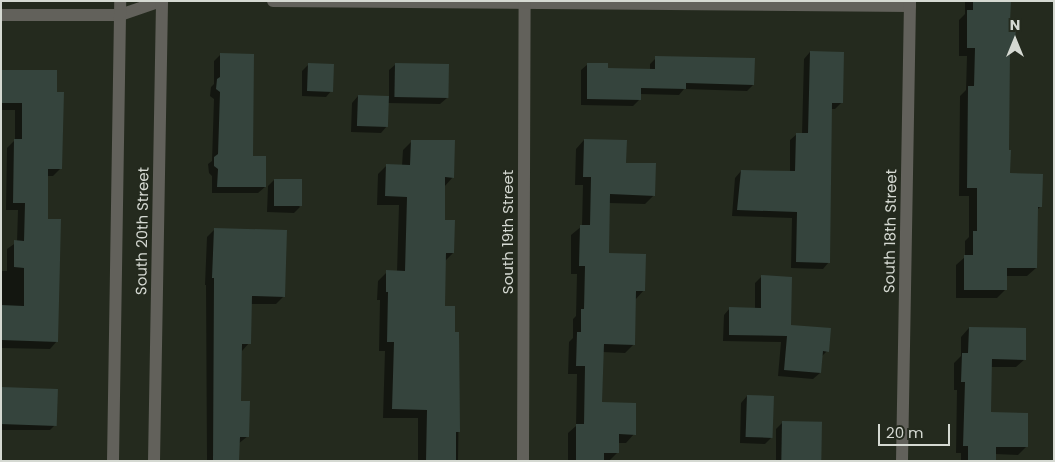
<!DOCTYPE html>
<html>
<head>
<meta charset="utf-8">
<style>
	body { margin:0 }
	#map { position:relative; width:1055px; height:462px; overflow:hidden; background:#242a1e; font-family:Poppins,sans-serif }
	div>[style] { position:absolute }
	[style*='--x'] { left:calc(var(--x)*1px); top:calc(var(--y)*1px); width:calc(var(--w)*1px); rotate:calc(var(--a)*1deg) }
	.shadow>* { inset:0; background:#0007 }
	.building>* { inset:0; background:#35443d; transform-origin:0 0 }
	.minor>* { height:12px; margin:-6px; padding:0 6px; transform-origin:6px; border-radius:6px; background:#62615b }
	span { translate:-50% -50%; white-space:nowrap; text-align:center; line-height:1.15; -webkit-text-stroke:4px #242a1e; paint-order:stroke }
	.street-label { font-size:15px; color:#d5d9d2 }
	.frame { position:absolute; inset:0; border:2px solid #d5d9d2; pointer-events:none }
	.north { position:absolute; left:990px; top:15px; width:50px; height:50px; -webkit-text-stroke:4px #242a1e; paint-order:stroke; rotate:0deg; font-size:14px; font-weight:700; line-height:20px; text-align:center; color:#d5d9d2 }
	.north::after { content:''; display:block; margin:auto; width:18px; height:22px; background:#d5d9d2; clip-path:polygon(50% 0,100% 100%,50% 72%,0 100%) }
	.scale { position:absolute; left:878px; top:424px; width:72px; height:22px; box-sizing:border-box; border:2px solid #d5d9d2; border-top:0; padding-left:6px; font-size:15px; line-height:18px; white-space:nowrap; color:#d5d9d2; -webkit-text-stroke:4px #242a1e; paint-order:stroke }
</style>
</head>
<body>
<div id="map">
	<div class="shadow">
		<div style="clip-path:polygon(965px 1px,1009px 1px,1009px 23px,1014px 49px,1009px 54px,1007px 151px,1009px 174px,1041px 206px,1037px 210px,1036px 268px,1027px 276px,1006px 276px,1005px 290px,997px 298px,956px 298px,956px 265px,965px 257px,965px 241px,969px 237px,969px 196px,959px 196px,960px 96px,966px 90px,967px 56px,959px 56px,959px 20px,965px 14px)"></div>
		<div style="clip-path:polygon(810px 52px,842px 102px,835px 109px,831px 109px,829px 262px,823px 269px,791px 268px,792px 218px,732px 216px,735px 178px,741px 171px,790px 172px,790px 140px,797px 134px,802px 134px,804px 59px)"></div>
		<div style="clip-path:polygon(221px 54px,251px 157px,265px 187px,258px 193px,212px 193px,212px 176px,209px 173px,208px 164px,212px 161px,214px 99px,210px 96px,211px 87px,214px 84px,214px 61px)"></div>
		<div style="clip-path:polygon(656px 58px,753px 85px,747px 91px,684px 89px,679px 95px,640px 94px,639px 100px,633px 106px,581px 105px,581px 70px,588px 64px,607px 69px,650px 70px,650px 64px)"></div>
		<div style="clip-path:polygon(309px 64px,332px 90px,326px 97px,302px 96px,302px 71px)"></div>
		<div style="clip-path:polygon(396px 64px,447px 98px,440px 104px,388px 103px,387px 126px,381px 133px,351px 132px,352px 103px,358px 96px,389px 97px,389px 70px)"></div>
		<div style="clip-path:polygon(1px 71px,56px 93px,61px 168px,53px 176px,47px 176px,46px 220px,57px 341px,50px 349px,1px 348px,1px 271px,7px 271px,7px 249px,17px 242px,18px 210px,6px 210px,7px 148px,15px 140px,15px 110px,1px 110px)"></div>
		<div style="clip-path:polygon(584px 140px,625px 164px,654px 195px,645px 204px,609px 203px,608px 255px,644px 290px,635px 300px,634px 344px,625px 353px,602px 352px,601px 403px,634px 434px,626px 443px,617px 443px,617px 453px,609px 461px,568px 461px,568px 433px,576px 426px,577px 374px,568px 374px,569px 342px,573px 338px,573px 319px,576px 316px,577px 274px,571px 274px,571px 235px,582px 226px,583px 185px,575px 185px,576px 149px)"></div>
		<div style="clip-path:polygon(412px 141px,453px 177px,444px 187px,443px 221px,453px 253px,445px 261px,444px 307px,454px 333px,459px 394px,458px 461px,418px 461px,418px 418px,383px 418px,385px 351px,379px 351px,380px 300px,377px 300px,378px 281px,387px 272px,397px 272px,399px 205px,377px 205px,378px 174px,387px 165px,402px 166px,403px 150px)"></div>
		<div style="clip-path:polygon(274px 180px,300px 207px,294px 213px,267px 212px,268px 186px)"></div>
		<div style="clip-path:polygon(215px 229px,284px 296px,276px 304px,250px 304px,249px 343px,242px 351px,239px 403px,248px 436px,238px 444px,238px 461px,207px 461px,206px 285px,205px 285px,207px 237px)"></div>
		<div style="clip-path:polygon(762px 276px,790px 326px,827px 351px,821px 357px,820px 373px,813px 379px,778px 376px,781px 342px,723px 341px,724px 315px,730px 308px,755px 309px,755px 283px)"></div>
		<div style="clip-path:polygon(969px 328px,1025px 359px,1016px 367px,990px 367px,990px 413px,1026px 447px,1018px 455px,995px 454px,995px 461px,961px 461px,961px 453px,956px 453px,957px 390px,954px 390px,954px 363px,961px 356px,961px 337px)"></div>
		<div style="clip-path:polygon(1px 389px,56px 424px,50px 430px,1px 430px)"></div>
		<div style="clip-path:polygon(747px 396px,772px 437px,765px 444px,740px 443px,741px 403px)"></div>
		<div style="clip-path:polygon(783px 422px,820px 459px,818px 461px,776px 461px,776px 429px)"></div>
	</div>
	<div class="building">
		<div style="clip-path:polygon(973px 1px,1011px 1px,1010px 22px,1016px 22px,1015px 49px,1010px 49px,1009px 150px,1011px 150px,1010px 173px,1043px 174px,1042px 207px,1038px 207px,1037px 268px,1007px 268px,1007px 290px,964px 290px,964px 255px,973px 255px,973px 231px,977px 231px,977px 188px,967px 188px,968px 86px,974px 86px,975px 48px,967px 48px,967px 10px,973px 10px)"></div>
		<div style="clip-path:polygon(810px 51px,844px 52px,843px 103px,832px 103px,830px 263px,796px 262px,797px 212px,737px 210px,741px 170px,795px 171px,796px 133px,808px 133px)"></div>
		<div style="clip-path:polygon(220px 53px,254px 54px,253px 156px,266px 156px,266px 187px,217px 187px,218px 169px,214px 166px,214px 157px,218px 154px,220px 92px,216px 89px,217px 79px,220px 77px)"></div>
		<div style="clip-path:polygon(655px 56px,755px 58px,754px 85px,686px 83px,686px 89px,641px 88px,641px 100px,587px 99px,587px 63px,608px 63px,608px 68px,655px 69px)"></div>
		<div style="left:308px;top:63px;width:26px;height:28px;rotate:2deg"></div>
		<div style="left:395px;top:63px;width:54px;height:34px;rotate:1deg"></div>
		<div style="clip-path:polygon(1px 70px,57px 70px,57px 92px,64px 92px,62px 169px,48px 169px,48px 219px,61px 219px,58px 342px,1px 340px,1px 305px,24px 306px,24px 268px,14px 267px,14px 240px,24px 241px,25px 203px,13px 203px,14px 139px,22px 139px,22px 103px,1px 103px)"></div>
		<div style="left:358px;top:95px;width:31px;height:31px;rotate:2deg"></div>
		<div style="clip-path:polygon(584px 139px,627px 140px,626px 163px,656px 163px,655px 196px,610px 194px,609px 253px,646px 254px,645px 291px,636px 291px,635px 345px,604px 344px,602px 402px,636px 403px,636px 435px,619px 434px,619px 453px,604px 453px,604px 461px,576px 461px,576px 424px,584px 424px,585px 366px,576px 366px,577px 332px,581px 332px,581px 309px,584px 309px,585px 266px,579px 266px,580px 225px,590px 225px,591px 177px,583px 177px)"></div>
		<div style="clip-path:polygon(411px 140px,455px 140px,454px 178px,445px 177px,445px 220px,455px 220px,454px 253px,446px 253px,445px 306px,455px 306px,455px 332px,459px 332px,460px 432px,456px 432px,456px 461px,426px 461px,427px 410px,392px 409px,394px 342px,387px 342px,388px 292px,386px 292px,386px 270px,405px 271px,407px 197px,385px 196px,386px 164px,410px 165px)"></div>
		<div style="left:274px;top:179px;width:28px;height:27px"></div>
		<div style="clip-path:polygon(214px 228px,287px 230px,285px 297px,252px 296px,251px 344px,242px 344px,241px 401px,250px 401px,249px 437px,240px 437px,239px 461px,213px 461px,214px 278px,212px 278px)"></div>
		<div style="clip-path:polygon(761px 275px,792px 277px,791px 325px,831px 328px,829px 352px,823px 351px,821px 373px,784px 370px,787px 336px,729px 335px,729px 307px,761px 308px)"></div>
		<div style="clip-path:polygon(969px 327px,1026px 328px,1026px 360px,992px 359px,991px 412px,1028px 413px,1028px 447px,996px 447px,996px 461px,968px 461px,968px 446px,963px 446px,965px 382px,961px 382px,962px 353px,968px 353px)"></div>
		<div style="left:1px;top:387px;width:57px;height:37px;rotate:2deg"></div>
		<div style="left:747px;top:395px;width:27px;height:42px;rotate:2deg"></div>
		<div style="left:782px;top:421px;width:40px;height:40px;rotate:1deg"></div>
	</div>
	<div class="minor">
		<div style="--x:273;--y:1;--w:637;--a:0.45"></div>
		<div style="--x:1;--y:15;--w:119;--a:0"></div>
		<div style="--x:120;--y:15;--w:43;--a:-18.9"></div>
		<div style="--x:113;--y:461;--w:460;--a:-89.1"></div>
		<div style="--x:154;--y:461;--w:460;--a:-89"></div>
		<div style="--x:523;--y:461;--w:459;--a:-89.8"></div>
		<div style="--x:902;--y:461;--w:460;--a:-89"></div>
	</div>
	<div class="street-label">
		<span style="left:142px;top:231px;rotate:-89deg">South 20th Street</span>
		<span style="left:890px;top:231px;rotate:-89deg">South 18th Street</span>
		<span style="left:508px;top:232px;rotate:-90deg">South 19th Street</span>
	</div>
	<div class="frame"></div>
	<div class="north">N</div>
	<div class="scale">20 m</div>
</div>
</body>
</html>
